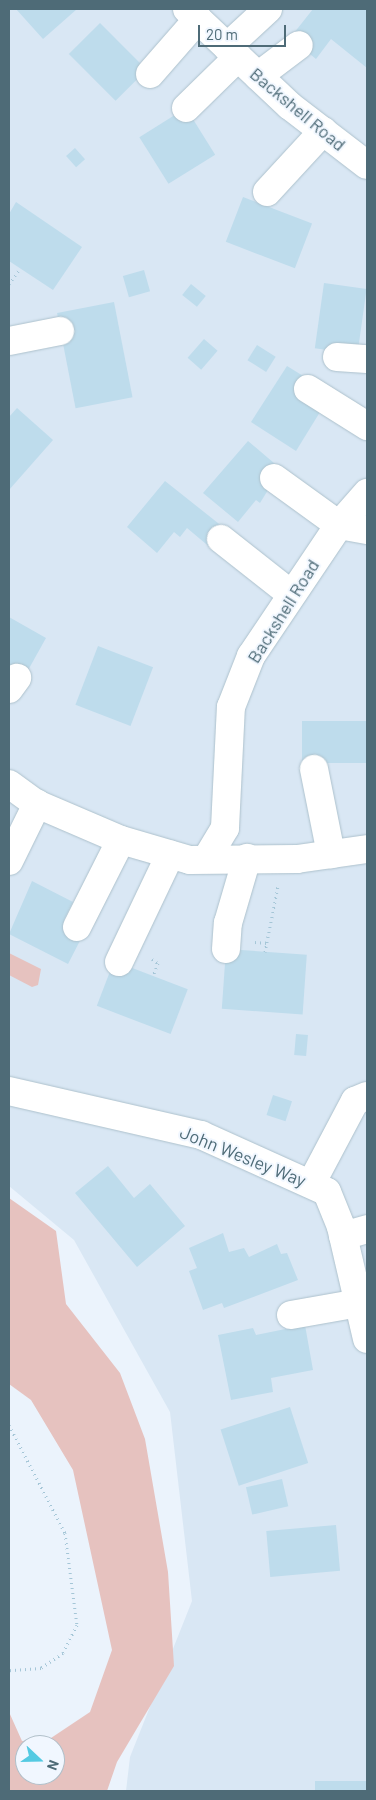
<!DOCTYPE html>
<html>
<head>
<meta charset="utf-8">
<style>
	body { margin:0 }
	#map { position:relative; width:376px; height:1800px; overflow:hidden; background:#ebf3fc; font-family:Barlow,sans-serif }
	div>[style] { position:absolute }
	[style*='--x'] { left:calc(var(--x)*1px); top:calc(var(--y)*1px); width:calc(var(--w)*1px); rotate:calc(var(--a)*1deg) }
	.residential>* { inset:0; background:#d9e7f4 }
	.water>* { inset:0; background:#e6c2bf }
	.building>* { inset:0; background:#bedcec; transform-origin:0 0 }
	.path>* { height:3px; margin-top:-1.5px; transform-origin:0; background:repeating-linear-gradient(90deg,#a5c6d7 0 1px,transparent 0 5px) }
	.roads { filter:drop-shadow(0 0 1px #adc1cc) drop-shadow(0 0 1px #adc1cc) }
	.minor>* { height:28px; margin:-14px; padding:0 14px; transform-origin:14px; border-radius:14px; background:#fff }
	span { translate:-50% -50%; white-space:nowrap; text-align:center; line-height:1.15; -webkit-text-stroke:4px #f1f7ff; paint-order:stroke }
	.street-label { font-size:18px; color:#4e6b77 }
	.frame { position:absolute; inset:0; border:10px solid #4e6b77; pointer-events:none }
	.north { position:absolute; left:15px; top:1735px; width:50px; height:50px; box-sizing:border-box; background:#f1f7ff; border:1px solid #b0bfc9; border-radius:50%; rotate:111deg; font-size:14px; font-weight:700; line-height:20px; text-align:center; color:#4e6b77 }
	.north::after { content:''; display:block; margin:auto; width:18px; height:22px; background:#54cae2; clip-path:polygon(50% 0,100% 100%,50% 72%,0 100%) }
	.scale { position:absolute; left:198px; top:25px; width:88px; height:22px; box-sizing:border-box; border:2px solid #4e6b77; border-top:0; padding-left:6px; font-size:15px; line-height:18px; white-space:nowrap; color:#4e6b77; -webkit-text-stroke:4px #f1f7ff; paint-order:stroke }
</style>
</head>
<body>
<div id="map">
	<div class="residential">
		<div style="clip-path:polygon(9px 9px,367px 9px,367px 1791px,126px 1791px,130px 1757px,192px 1601px,170px 1412px,74px 1240px,9px 1186px)"></div>
	</div>
	<div class="water">
		<div style="clip-path:polygon(9px 953px,41px 969px,38px 985px,32px 987px,9px 975px)"></div>
		<div style="clip-path:polygon(evenodd,9px 1198px,56px 1231px,66px 1304px,120px 1373px,145px 1439px,168px 1572px,174px 1666px,117px 1762px,107px 1791px,9px 1791px,9px 1712px,22px 1741px,51px 1738px,90px 1712px,112px 1650px,73px 1470px,31px 1400px,9px 1384px,9px 1198px,25px 1745px,55px 1745px,55px 1775px,25px 1775px,25px 1745px)"></div>
	</div>
	<div class="building">
		<div style="clip-path:polygon(16px 9px,77px 9px,43px 39px)"></div>
		<div style="clip-path:polygon(313px 9px,367px 9px,367px 68px,331px 39px,316px 59px,290px 38px)"></div>
		<div style="left:100px;top:23px;width:66px;height:44px;rotate:45deg"></div>
		<div style="left:186px;top:108px;width:55px;height:55px;rotate:58deg"></div>
		<div style="left:75px;top:148px;width:15px;height:12px;rotate:48deg"></div>
		<div style="left:243px;top:197px;width:74px;height:48px;rotate:21deg"></div>
		<div style="clip-path:polygon(16px 202px,82px 247px,53px 290px,9px 261px,9px 214px)"></div>
		<div style="left:144px;top:270px;width:22px;height:22px;rotate:74deg"></div>
		<div style="left:324px;top:283px;width:43px;height:66px;rotate:8deg"></div>
		<div style="left:191px;top:284px;width:19px;height:14px;rotate:39deg"></div>
		<div style="left:114px;top:302px;width:97px;height:58px;rotate:79deg"></div>
		<div style="left:204px;top:339px;width:18px;height:25px;rotate:41deg"></div>
		<div style="left:257px;top:345px;width:22px;height:18px;rotate:32deg"></div>
		<div style="clip-path:polygon(287px 366px,313px 382px,320px 412px,296px 451px,251px 422px)"></div>
		<div style="clip-path:polygon(17px 408px,53px 440px,9px 490px,9px 417px)"></div>
		<div style="clip-path:polygon(248px 441px,281px 469px,260px 503px,256px 500px,238px 522px,203px 493px)"></div>
		<div style="clip-path:polygon(165px 481px,228px 531px,212px 549px,187px 528px,180px 537px,174px 532px,157px 553px,127px 527px)"></div>
		<div style="clip-path:polygon(9px 617px,46px 638px,22px 681px,9px 673px)"></div>
		<div style="left:98px;top:646px;width:59px;height:63px;rotate:21deg"></div>
		<div style="left:367px;top:721px;width:42px;height:65px;rotate:90deg"></div>
		<div style="clip-path:polygon(32px 881px,73px 902px,64px 920px,85px 931px,68px 964px,9px 934px)"></div>
		<div style="left:226px;top:949px;width:81px;height:60px;rotate:4deg"></div>
		<div style="left:114px;top:961px;width:79px;height:48px;rotate:21deg"></div>
		<div style="left:296px;top:1034px;width:12px;height:21px;rotate:5deg"></div>
		<div style="left:273px;top:1095px;width:20px;height:21px;rotate:18deg"></div>
		<div style="clip-path:polygon(108px 1166px,134px 1198px,150px 1184px,185px 1226px,137px 1267px,75px 1193px)"></div>
		<div style="clip-path:polygon(223px 1233px,229px 1252px,244px 1248px,249px 1257px,277px 1244px,281px 1254px,287px 1253px,298px 1280px,224px 1308px,222px 1303px,203px 1310px,189px 1271px,197px 1268px,189px 1248px)"></div>
		<div style="clip-path:polygon(305px 1325px,313px 1370px,271px 1378px,273px 1392px,231px 1400px,218px 1335px,253px 1328px,256px 1335px)"></div>
		<div style="left:290px;top:1407px;width:59px;height:73px;rotate:72deg"></div>
		<div style="left:282px;top:1479px;width:28px;height:37px;rotate:77deg"></div>
		<div style="left:336px;top:1525px;width:46px;height:70px;rotate:85deg"></div>
		<div style="left:315px;top:1781px;width:52px;height:10px"></div>
	</div>
	<div class="path">
		<div style="--x:9;--y:284;--w:19;--a:-55"></div>
		<div style="--x:255;--y:942;--w:12;--a:5"></div>
		<div style="--x:265;--y:952;--w:67;--a:-78.9"></div>
		<div style="--x:152;--y:959;--w:7;--a:34"></div>
		<div style="--x:158;--y:963;--w:14;--a:111"></div>
		<div style="--x:9;--y:1425;--w:122;--a:62.6"></div>
		<div style="--x:65;--y:1533;--w:93;--a:82.6"></div>
		<div style="--x:77;--y:1625;--w:31;--a:117"></div>
		<div style="--x:63;--y:1653;--w:27;--a:146"></div>
		<div style="--x:41;--y:1668;--w:32;--a:176"></div>
	</div>
	<div class="roads">
		<div class="minor">
			<div style="--x:187;--y:9;--w:141;--a:43.3"></div>
			<div style="--x:290;--y:106;--w:97;--a:37.5"></div>
			<div style="--x:227;--y:47;--w:56;--a:-42.8"></div>
			<div style="--x:150;--y:74;--w:73;--a:-48.9"></div>
			<div style="--x:258;--y:76;--w:51;--a:-37.1"></div>
			<div style="--x:186;--y:108;--w:73;--a:-44.4"></div>
			<div style="--x:267;--y:192;--w:83;--a:-47.4"></div>
			<div style="--x:9;--y:341;--w:52;--a:-11.1"></div>
			<div style="--x:337;--y:357;--w:30;--a:4"></div>
			<div style="--x:308;--y:389;--w:70;--a:32.1"></div>
			<div style="--x:274;--y:478;--w:80;--a:35.9"></div>
			<div style="--x:339;--y:525;--w:28;--a:10"></div>
			<div style="--x:221;--y:539;--w:89;--a:38.2"></div>
			<div style="--x:9;--y:689;--w:14;--a:-54"></div>
			<div style="--x:314;--y:769;--w:87;--a:78.7"></div>
			<div style="--x:9;--y:784;--w:34;--a:36"></div>
			<div style="--x:37;--y:804;--w:91;--a:23.2"></div>
			<div style="--x:121;--y:840;--w:72;--a:16.2"></div>
			<div style="--x:190;--y:860;--w:107;--a:-0.5"></div>
			<div style="--x:297;--y:859;--w:71;--a:-8.1"></div>
			<div style="--x:207;--y:858;--w:35;--a:-59"></div>
			<div style="--x:225;--y:828;--w:121;--a:-87.2"></div>
			<div style="--x:231;--y:707;--w:55;--a:-68.6"></div>
			<div style="--x:251;--y:656;--w:158;--a:-56.1"></div>
			<div style="--x:339;--y:525;--w:43;--a:-48.8"></div>
			<div style="--x:9;--y:861;--w:64;--a:-63.8"></div>
			<div style="--x:77;--y:927;--w:97;--a:-63.2"></div>
			<div style="--x:226;--y:949;--w:26;--a:-86"></div>
			<div style="--x:228;--y:923;--w:68;--a:-73.7"></div>
			<div style="--x:119;--y:962;--w:119;--a:-64.5"></div>
			<div style="--x:9;--y:1091;--w:197;--a:12.9"></div>
			<div style="--x:201;--y:1135;--w:138;--a:24.3"></div>
			<div style="--x:327;--y:1192;--w:38;--a:68"></div>
			<div style="--x:341;--y:1227;--w:115;--a:76.9"></div>
			<div style="--x:311;--y:1184;--w:94;--a:-62.1"></div>
			<div style="--x:355;--y:1101;--w:13;--a:-23"></div>
			<div style="--x:343;--y:1236;--w:25;--a:-16"></div>
			<div style="--x:291;--y:1315;--w:69;--a:-10"></div>
		</div>
	</div>
	<div class="street-label">
		<span style="left:298px;top:109px;rotate:40deg">Backshell Road</span>
		<span style="left:283px;top:611px;rotate:-58deg">Backshell Road</span>
		<span style="left:243px;top:1156px;rotate:22deg">John Wesley Way</span>
	</div>
	<div class="frame"></div>
	<div class="north">N</div>
	<div class="scale">20 m</div>
</div>
</body>
</html>
